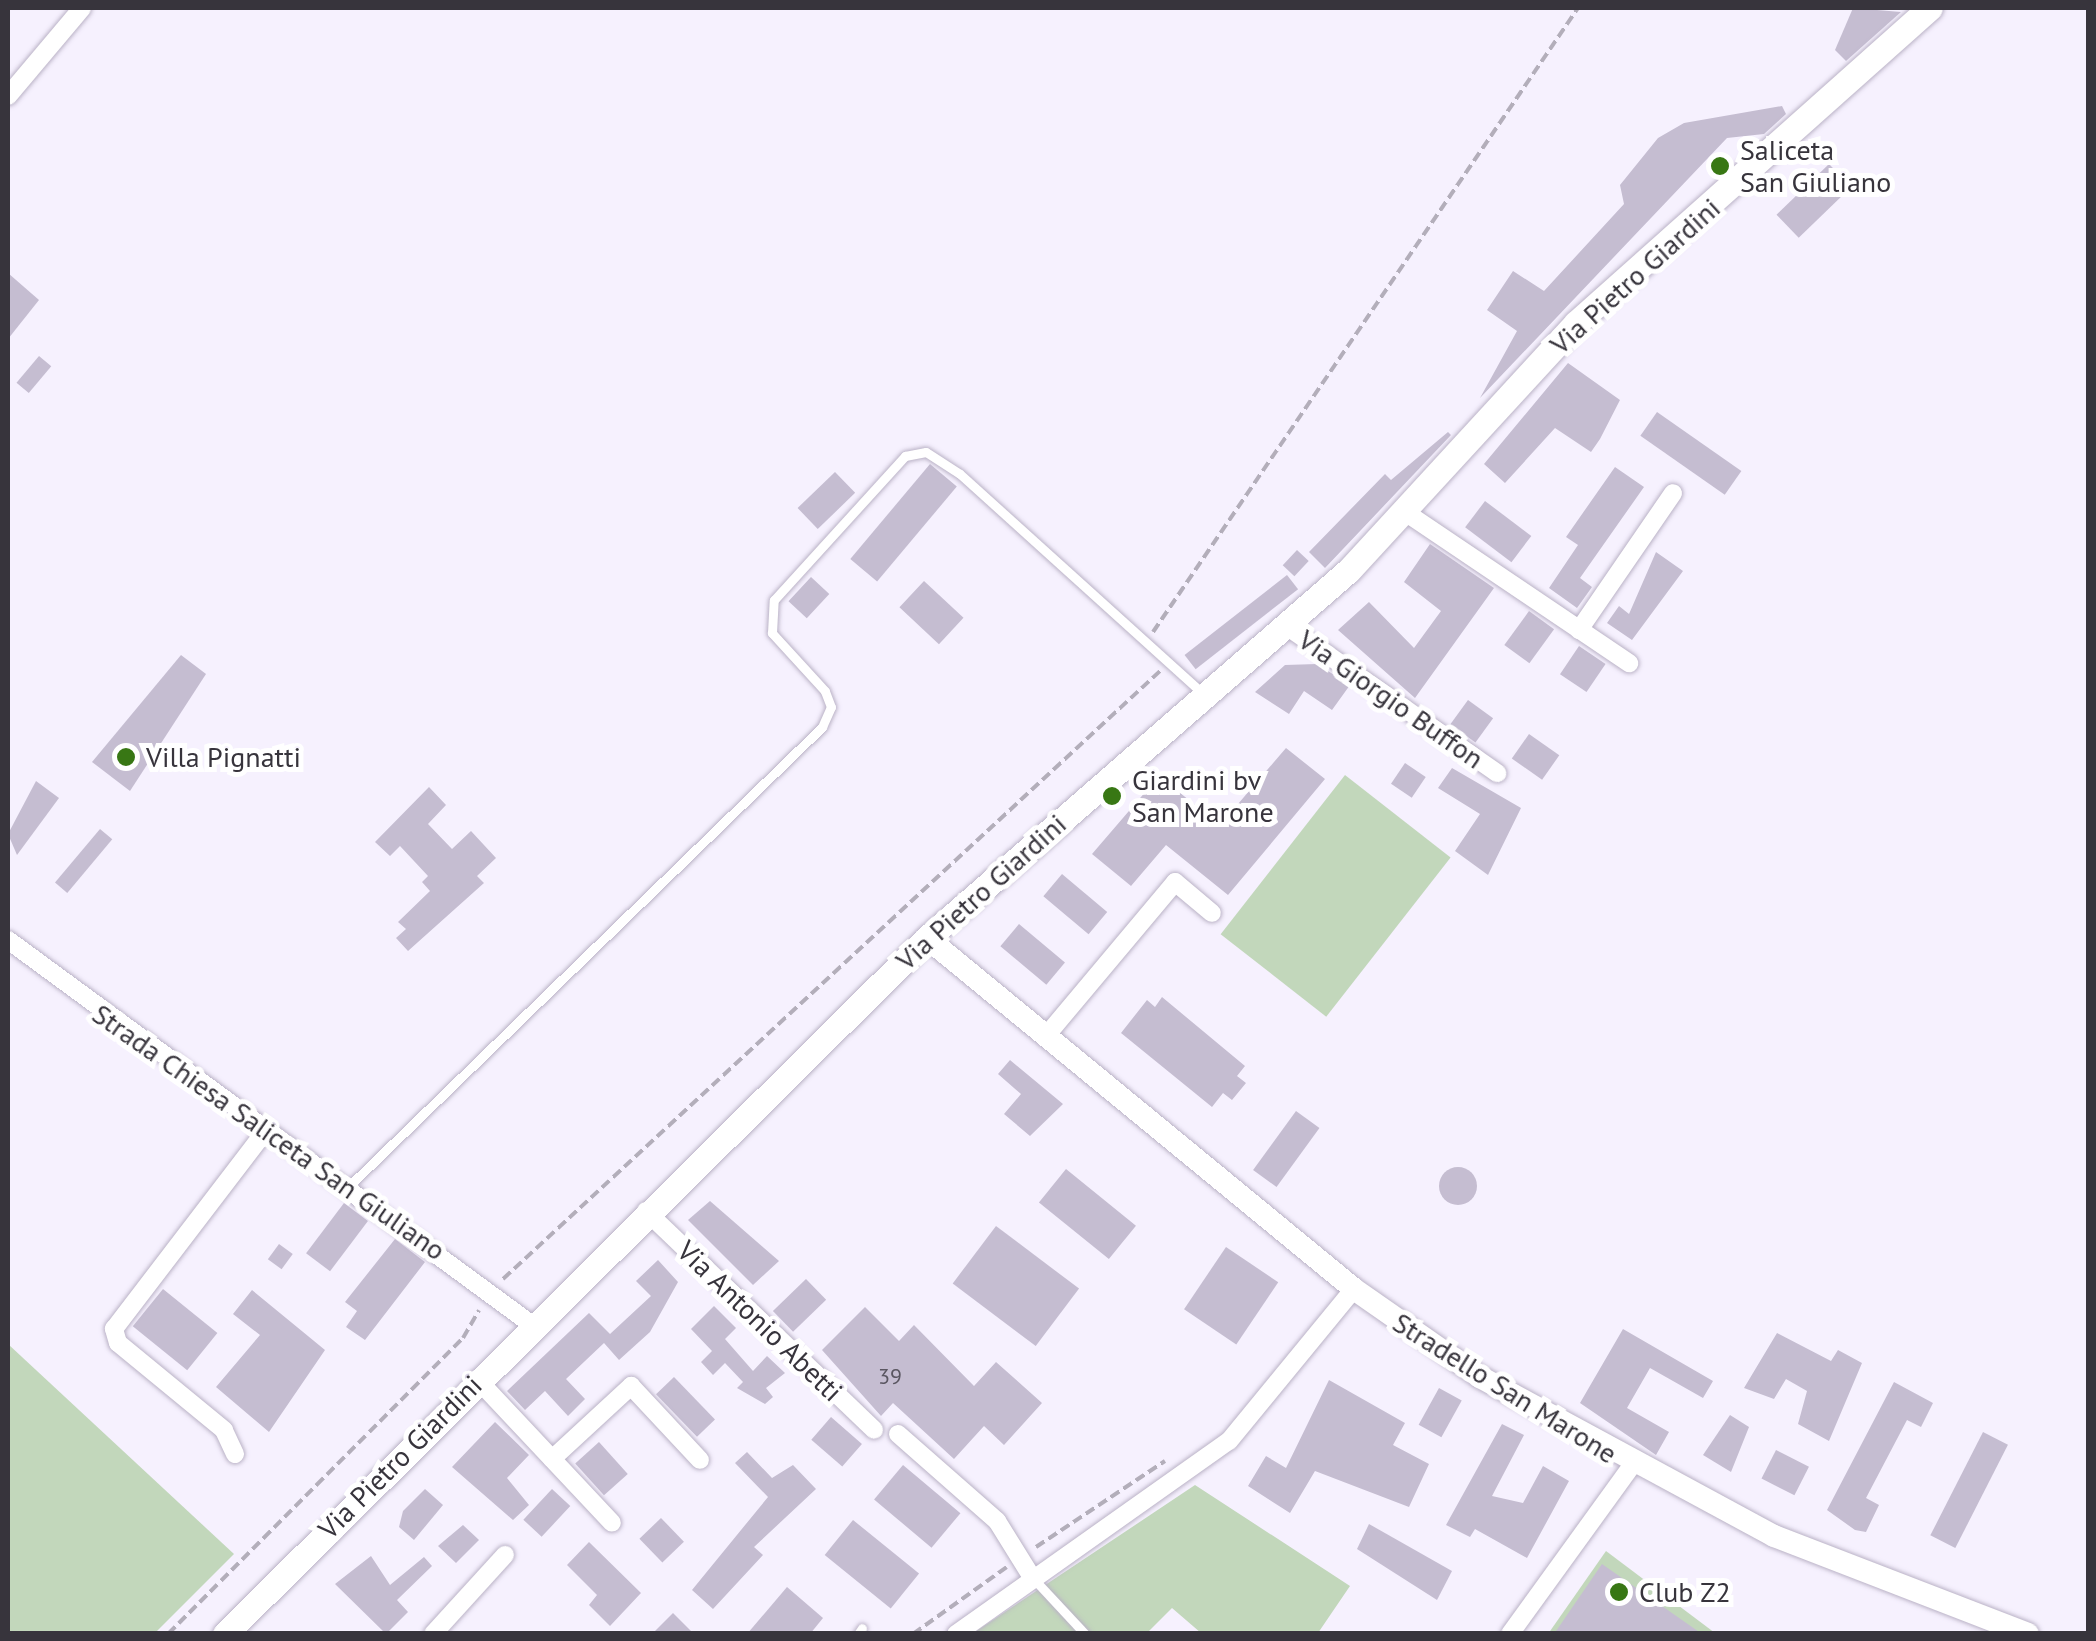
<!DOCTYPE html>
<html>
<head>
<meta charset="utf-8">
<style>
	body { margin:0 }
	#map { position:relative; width:2096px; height:1641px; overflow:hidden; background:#f6f1fe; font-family:"PT Sans",sans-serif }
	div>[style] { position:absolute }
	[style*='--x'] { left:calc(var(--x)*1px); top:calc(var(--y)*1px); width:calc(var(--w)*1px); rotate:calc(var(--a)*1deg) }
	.green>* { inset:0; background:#c2d7bb; transform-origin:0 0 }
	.building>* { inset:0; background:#c5bdd1; transform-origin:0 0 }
	.round { border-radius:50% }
	.path>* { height:4px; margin-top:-2px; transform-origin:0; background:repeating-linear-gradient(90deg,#b3aeba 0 10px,transparent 0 15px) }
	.roads { filter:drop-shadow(0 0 2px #bab2c6) drop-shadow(0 0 2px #bab2c6) }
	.service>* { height:9px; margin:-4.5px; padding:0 4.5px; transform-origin:4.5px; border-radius:4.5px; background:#fff }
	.minor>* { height:18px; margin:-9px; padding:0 9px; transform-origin:9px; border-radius:9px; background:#fff }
	.tertiary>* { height:22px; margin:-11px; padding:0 11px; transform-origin:11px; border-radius:11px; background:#fff }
	.secondary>* { height:25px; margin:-12.5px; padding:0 12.5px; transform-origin:12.5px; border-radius:12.5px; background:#fff }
	.dots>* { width:28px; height:28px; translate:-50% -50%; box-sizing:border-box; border:5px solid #fff; border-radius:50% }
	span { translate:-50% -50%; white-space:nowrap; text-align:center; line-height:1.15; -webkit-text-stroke:10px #fff; paint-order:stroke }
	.number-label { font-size:22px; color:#5a5661 }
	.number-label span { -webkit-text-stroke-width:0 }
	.poi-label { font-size:28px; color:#37343c }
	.left { translate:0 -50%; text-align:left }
	.street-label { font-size:28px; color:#37343c }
	.frame { position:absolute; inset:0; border:10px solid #37343c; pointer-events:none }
</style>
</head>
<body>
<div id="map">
	<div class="green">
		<div style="left:1345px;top:775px;width:134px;height:202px;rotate:38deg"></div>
		<div style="clip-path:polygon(8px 1344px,234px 1554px,155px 1633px,8px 1633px)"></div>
		<div style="clip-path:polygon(1195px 1485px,1350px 1586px,1318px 1633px,1201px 1633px,1172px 1608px,1147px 1633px,972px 1634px)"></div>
		<div style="clip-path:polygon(1606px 1551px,1715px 1633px,1548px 1634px)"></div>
	</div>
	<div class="building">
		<div style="clip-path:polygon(1853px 8px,1901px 12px,1846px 61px,1835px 50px)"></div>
		<div style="clip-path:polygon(1782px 106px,1786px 114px,1764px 134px,1727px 138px,1480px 398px,1517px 331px,1487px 310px,1513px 271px,1544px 291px,1624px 204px,1620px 185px,1658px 138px,1684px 123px)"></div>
		<div style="left:1829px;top:164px;width:32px;height:73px;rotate:46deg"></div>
		<div style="clip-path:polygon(8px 273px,39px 300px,8px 339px)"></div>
		<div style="left:39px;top:356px;width:16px;height:35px;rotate:40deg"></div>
		<div style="clip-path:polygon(1568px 363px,1620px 400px,1600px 439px,1591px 452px,1555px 428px,1505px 483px,1484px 464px)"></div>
		<div style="left:1657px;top:412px;width:103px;height:29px;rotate:35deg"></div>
		<div style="clip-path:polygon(1448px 432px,1451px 435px,1325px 568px,1309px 552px,1385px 474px,1391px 480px)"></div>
		<div style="left:930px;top:464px;width:35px;height:124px;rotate:40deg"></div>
		<div style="clip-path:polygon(1615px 467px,1644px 487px,1580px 578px,1592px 587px,1577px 608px,1549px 588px,1578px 545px,1566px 537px)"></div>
		<div style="left:835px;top:472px;width:29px;height:52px;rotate:46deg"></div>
		<div style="left:1485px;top:501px;width:58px;height:33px;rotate:37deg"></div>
		<div style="clip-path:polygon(1430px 544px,1494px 588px,1415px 698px,1338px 630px,1369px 602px,1414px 648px,1441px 611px,1404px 582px)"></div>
		<div style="left:1297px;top:550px;width:16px;height:21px;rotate:43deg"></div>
		<div style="clip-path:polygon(1656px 552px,1683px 571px,1632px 640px,1607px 623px,1619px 606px,1629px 614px)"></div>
		<div style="left:1287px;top:575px;width:18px;height:130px;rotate:52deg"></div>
		<div style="left:811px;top:577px;width:25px;height:33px;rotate:43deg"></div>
		<div style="left:924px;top:581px;width:54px;height:36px;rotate:43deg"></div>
		<div style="left:1529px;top:611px;width:31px;height:42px;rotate:36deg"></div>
		<div style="left:1579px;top:646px;width:32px;height:34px;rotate:34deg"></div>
		<div style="clip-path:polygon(181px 655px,206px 674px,130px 791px,92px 762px)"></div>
		<div style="clip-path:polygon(1317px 664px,1350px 685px,1332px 710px,1304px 691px,1289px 714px,1255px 692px,1285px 665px)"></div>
		<div style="left:1468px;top:700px;width:31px;height:30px;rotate:36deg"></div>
		<div style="left:1529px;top:734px;width:37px;height:30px;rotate:35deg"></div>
		<div style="clip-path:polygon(1286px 748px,1325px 779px,1228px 895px,1166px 845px,1131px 886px,1092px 854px,1159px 776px,1220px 825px)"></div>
		<div style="left:1405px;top:763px;width:25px;height:25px;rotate:34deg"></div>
		<div style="clip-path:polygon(1452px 768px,1521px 808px,1488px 875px,1455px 851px,1480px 814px,1438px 788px)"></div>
		<div style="clip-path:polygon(36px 781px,59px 798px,17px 855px,8px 834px)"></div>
		<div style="clip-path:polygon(429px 787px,446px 805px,428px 824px,452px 849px,471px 831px,496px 858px,477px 876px,484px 883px,408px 951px,396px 938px,406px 929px,398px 922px,430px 891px,422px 882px,428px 876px,400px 846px,390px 856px,375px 842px)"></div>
		<div style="left:100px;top:829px;width:16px;height:70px;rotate:40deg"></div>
		<div style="left:1062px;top:874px;width:59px;height:29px;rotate:40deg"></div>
		<div style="left:1019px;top:924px;width:60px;height:29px;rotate:40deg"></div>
		<div style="clip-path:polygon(1162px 997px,1245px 1066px,1237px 1076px,1246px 1083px,1232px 1100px,1223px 1093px,1212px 1107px,1121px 1033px,1147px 1000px,1155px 1007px)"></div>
		<div style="clip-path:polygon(1010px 1060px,1063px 1104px,1030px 1136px,1004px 1114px,1021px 1094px,998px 1074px)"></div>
		<div style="left:1296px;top:1111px;width:29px;height:73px;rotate:36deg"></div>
		<div class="round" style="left:1439px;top:1167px;width:38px;height:38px"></div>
		<div style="left:1066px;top:1169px;width:90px;height:43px;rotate:39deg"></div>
		<div style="clip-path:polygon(710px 1201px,779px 1261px,753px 1285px,688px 1220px)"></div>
		<div style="left:344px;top:1203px;width:30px;height:63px;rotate:37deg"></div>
		<div style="left:996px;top:1226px;width:104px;height:72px;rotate:37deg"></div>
		<div style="clip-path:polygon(395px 1239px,425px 1262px,365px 1340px,346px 1327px,357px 1311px,345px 1302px)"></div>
		<div style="left:279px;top:1244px;width:17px;height:19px;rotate:36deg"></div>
		<div style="left:1226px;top:1247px;width:63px;height:75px;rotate:34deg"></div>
		<div style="clip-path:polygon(658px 1260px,678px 1282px,650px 1332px,619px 1360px,604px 1343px,566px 1379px,585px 1399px,568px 1416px,545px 1391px,525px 1410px,507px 1391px,589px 1313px,610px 1334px,651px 1296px,636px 1281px)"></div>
		<div style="left:806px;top:1279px;width:29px;height:46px;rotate:46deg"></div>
		<div style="left:163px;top:1289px;width:70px;height:48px;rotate:39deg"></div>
		<div style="clip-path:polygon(252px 1290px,325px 1350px,269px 1432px,216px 1387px,260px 1335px,233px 1314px)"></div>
		<div style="clip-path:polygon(714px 1306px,736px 1328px,725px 1339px,753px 1371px,767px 1356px,785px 1373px,766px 1388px,773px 1397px,765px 1404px,737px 1388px,743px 1382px,725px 1363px,713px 1375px,701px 1362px,712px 1351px,691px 1329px)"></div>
		<div style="clip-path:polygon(865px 1307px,899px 1341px,914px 1325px,974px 1386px,996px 1362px,1042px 1403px,1004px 1445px,984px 1426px,954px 1459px,893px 1403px,881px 1416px,822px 1350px)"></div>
		<div style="clip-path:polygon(1623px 1329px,1713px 1381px,1703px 1398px,1650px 1368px,1627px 1408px,1669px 1432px,1656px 1455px,1580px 1403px)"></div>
		<div style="clip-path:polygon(1777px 1333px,1831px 1361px,1838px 1350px,1862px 1363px,1829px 1441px,1798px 1424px,1807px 1391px,1786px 1379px,1774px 1399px,1744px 1388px)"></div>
		<div style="left:674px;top:1377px;width:59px;height:25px;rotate:46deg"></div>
		<div style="clip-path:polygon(1329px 1380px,1405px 1423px,1393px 1445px,1429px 1464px,1409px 1507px,1315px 1471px,1290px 1513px,1248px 1486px,1266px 1456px,1286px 1468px)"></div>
		<div style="clip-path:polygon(1894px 1382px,1933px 1403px,1921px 1427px,1907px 1420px,1866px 1498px,1879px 1505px,1866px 1532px,1855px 1530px,1827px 1510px)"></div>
		<div style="left:1439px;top:1388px;width:26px;height:42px;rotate:29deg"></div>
		<div style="clip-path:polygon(1730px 1415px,1749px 1427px,1731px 1472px,1703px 1455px)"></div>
		<div style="left:831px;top:1417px;width:41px;height:30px;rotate:41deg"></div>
		<div style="clip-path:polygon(495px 1422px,529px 1455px,507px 1478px,529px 1505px,513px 1520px,452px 1467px)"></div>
		<div style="clip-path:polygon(1502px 1424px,1524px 1435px,1492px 1496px,1523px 1503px,1543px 1466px,1569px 1481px,1527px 1558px,1475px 1529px,1470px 1537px,1446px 1525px)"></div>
		<div style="left:1983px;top:1432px;width:28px;height:116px;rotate:27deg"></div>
		<div style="left:599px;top:1442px;width:43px;height:32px;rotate:48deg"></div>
		<div style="left:1776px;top:1450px;width:37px;height:32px;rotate:27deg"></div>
		<div style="clip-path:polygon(747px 1452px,772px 1478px,793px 1465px,816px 1489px,754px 1547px,763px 1555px,713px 1609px,692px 1590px,768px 1497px,735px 1463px)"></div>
		<div style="left:903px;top:1465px;width:75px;height:45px;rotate:40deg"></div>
		<div style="clip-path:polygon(425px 1489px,443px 1505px,414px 1540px,399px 1527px,403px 1511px)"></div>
		<div style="left:552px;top:1489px;width:25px;height:42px;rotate:43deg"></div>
		<div style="left:661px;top:1518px;width:33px;height:30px;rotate:46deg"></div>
		<div style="left:853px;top:1520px;width:85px;height:45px;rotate:39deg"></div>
		<div style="clip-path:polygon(1369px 1524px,1452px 1571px,1437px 1600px,1357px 1549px)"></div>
		<div style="clip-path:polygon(463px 1525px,479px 1540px,456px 1563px,438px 1546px)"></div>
		<div style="clip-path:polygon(589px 1542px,641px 1593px,610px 1626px,589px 1605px,597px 1595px,567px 1565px)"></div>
		<div style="clip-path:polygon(371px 1556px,390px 1585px,424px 1557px,432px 1566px,397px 1600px,408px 1612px,386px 1634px,335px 1584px)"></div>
		<div style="clip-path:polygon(1602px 1564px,1702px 1634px,1554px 1634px)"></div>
		<div style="clip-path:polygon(787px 1587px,823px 1618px,810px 1634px,747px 1634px)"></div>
		<div style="clip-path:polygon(673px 1613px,694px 1634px,652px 1634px)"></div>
	</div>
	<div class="path">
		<div style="--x:1153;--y:632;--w:755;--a:-55.74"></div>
		<div style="--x:503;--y:1279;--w:895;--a:-42.78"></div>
		<div style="--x:1036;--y:1547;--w:155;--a:-33.7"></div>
		<div style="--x:168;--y:1634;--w:418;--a:-45.1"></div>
		<div style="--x:463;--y:1338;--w:32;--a:-60"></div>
		<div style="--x:913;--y:1634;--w:115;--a:-35.5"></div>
	</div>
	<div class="roads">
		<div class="service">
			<div style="--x:347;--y:1188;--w:662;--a:-44.14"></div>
			<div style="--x:822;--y:727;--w:22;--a:-66"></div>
			<div style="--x:831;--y:707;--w:17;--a:-111"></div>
			<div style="--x:825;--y:691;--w:79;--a:-132.4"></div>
			<div style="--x:772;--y:633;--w:33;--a:-87"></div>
			<div style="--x:774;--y:600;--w:195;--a:-47.7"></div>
			<div style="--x:905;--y:456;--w:21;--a:-11"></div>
			<div style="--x:926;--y:452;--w:40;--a:32.9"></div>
			<div style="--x:960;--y:474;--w:326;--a:42.1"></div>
			<div style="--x:1032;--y:1577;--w:78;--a:47.1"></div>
			<div style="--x:858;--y:1634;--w:7;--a:-56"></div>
		</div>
		<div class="minor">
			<div style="--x:8;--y:96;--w:115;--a:-49.9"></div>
			<div style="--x:1408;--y:514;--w:267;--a:34"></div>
			<div style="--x:1285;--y:625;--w:259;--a:34.9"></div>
			<div style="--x:1579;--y:630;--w:166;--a:-55.5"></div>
			<div style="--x:8;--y:940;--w:649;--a:36.29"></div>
			<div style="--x:1046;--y:1036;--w:201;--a:-50"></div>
			<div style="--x:1175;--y:882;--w:48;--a:40"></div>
			<div style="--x:646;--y:1211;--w:316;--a:43.8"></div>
			<div style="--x:477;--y:1379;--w:197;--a:46.8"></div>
			<div style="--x:898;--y:1434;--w:132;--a:41.3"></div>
			<div style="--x:997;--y:1521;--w:62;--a:58.1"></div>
			<div style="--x:235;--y:1454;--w:26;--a:-115"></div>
			<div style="--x:224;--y:1430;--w:137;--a:-140.6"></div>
			<div style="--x:118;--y:1343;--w:15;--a:-106"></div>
			<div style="--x:114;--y:1329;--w:250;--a:-52.6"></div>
			<div style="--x:552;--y:1459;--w:108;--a:-42.7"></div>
			<div style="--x:631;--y:1386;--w:101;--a:47"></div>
			<div style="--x:433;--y:1634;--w:107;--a:-47.7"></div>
			<div style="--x:956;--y:1634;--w:334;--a:-35.3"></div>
			<div style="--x:1229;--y:1441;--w:197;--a:-50.6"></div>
			<div style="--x:1510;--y:1634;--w:206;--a:-54.1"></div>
		</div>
		<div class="tertiary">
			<div style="--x:927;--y:938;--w:553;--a:39.42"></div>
			<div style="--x:1354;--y:1289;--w:154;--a:34.9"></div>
			<div style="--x:1480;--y:1377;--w:334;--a:28.4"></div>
			<div style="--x:1774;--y:1536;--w:272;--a:21.1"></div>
		</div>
		<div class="secondary">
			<div style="--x:225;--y:1634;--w:989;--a:-44.75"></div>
			<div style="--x:927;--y:938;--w:560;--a:-41.09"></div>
			<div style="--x:1349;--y:570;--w:335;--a:-47.4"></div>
			<div style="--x:1576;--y:323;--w:474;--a:-41.7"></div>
		</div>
	</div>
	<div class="dots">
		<div style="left:1720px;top:166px;background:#387714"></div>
		<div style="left:126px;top:757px;background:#387714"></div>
		<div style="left:1112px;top:796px;background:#387714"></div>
		<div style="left:1619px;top:1592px;background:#387714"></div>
	</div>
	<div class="number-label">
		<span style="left:890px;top:1377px">39</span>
	</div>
	<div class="poi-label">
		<span class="left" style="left:1740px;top:166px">Saliceta<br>San Giuliano</span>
		<span class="left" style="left:146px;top:757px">Villa Pignatti</span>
		<span class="left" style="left:1132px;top:796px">Giardini bv<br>San Marone</span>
		<span class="left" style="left:1639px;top:1592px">Club Z2</span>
	</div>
	<div class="street-label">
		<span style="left:1635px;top:276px;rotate:-42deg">Via Pietro Giardini</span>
		<span style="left:1391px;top:699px;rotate:35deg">Via Giorgio Buffon</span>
		<span style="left:981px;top:892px;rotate:-42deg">Via Pietro Giardini</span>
		<span style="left:269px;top:1132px;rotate:35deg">Strada Chiesa Saliceta San Giuliano</span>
		<span style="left:760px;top:1321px;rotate:44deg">Via Antonio Abetti</span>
		<span style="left:1505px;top:1388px;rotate:32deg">Stradello San Marone</span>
		<span style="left:400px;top:1457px;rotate:-45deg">Via Pietro Giardini</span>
	</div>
	<div class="frame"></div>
</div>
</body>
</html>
